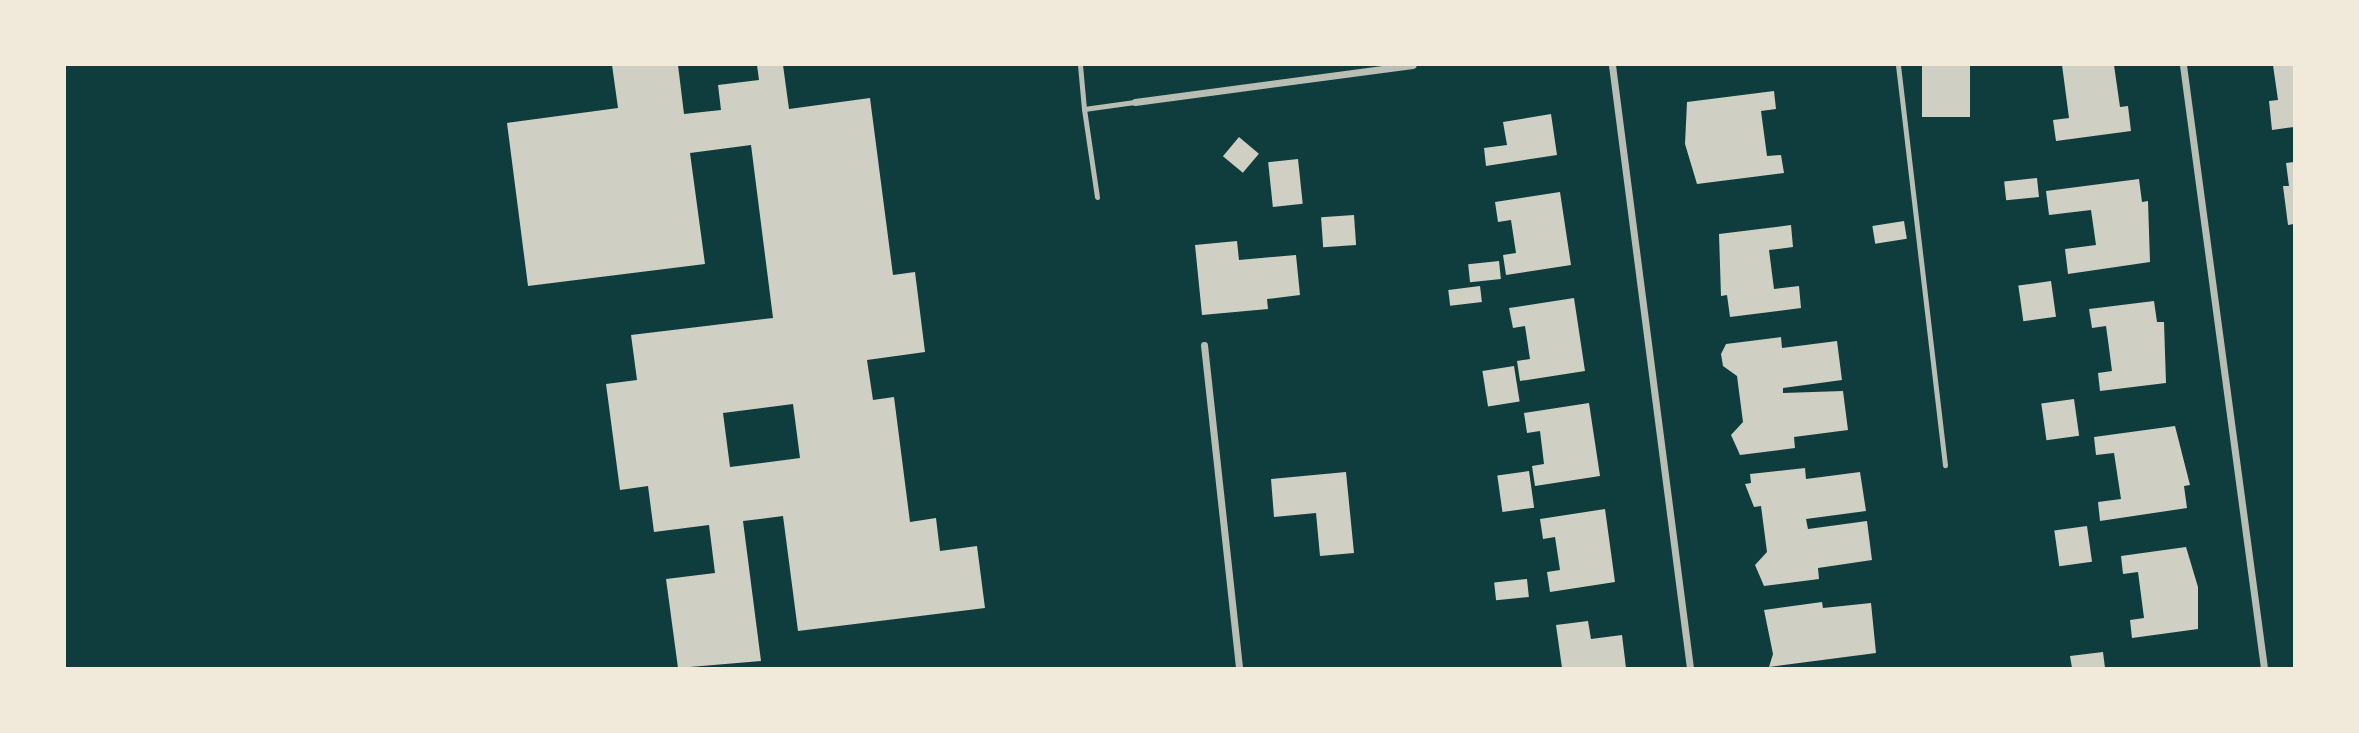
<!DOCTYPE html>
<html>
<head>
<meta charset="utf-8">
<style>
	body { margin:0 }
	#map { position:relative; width:2359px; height:733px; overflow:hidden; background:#0f3d3e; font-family:Figtree,sans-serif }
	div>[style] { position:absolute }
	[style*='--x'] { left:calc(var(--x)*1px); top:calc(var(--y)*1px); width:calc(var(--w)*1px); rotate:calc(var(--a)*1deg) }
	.building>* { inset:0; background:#cfcfc3; transform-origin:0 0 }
	.service>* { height:5px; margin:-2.5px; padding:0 2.5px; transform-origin:2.5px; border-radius:2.5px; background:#b8beb3 }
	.minor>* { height:7px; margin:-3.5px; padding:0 3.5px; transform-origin:3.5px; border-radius:3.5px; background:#b8beb3 }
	span { translate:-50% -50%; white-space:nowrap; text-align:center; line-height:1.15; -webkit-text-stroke:6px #f1e9da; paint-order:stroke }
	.frame { position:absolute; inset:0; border:66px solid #f1e9da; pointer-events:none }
</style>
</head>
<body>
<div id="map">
	<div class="building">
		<div style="clip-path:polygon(evenodd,612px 65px,678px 65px,684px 114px,721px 110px,718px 85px,759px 80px,757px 65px,783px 65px,789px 109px,870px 98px,893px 275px,915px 272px,925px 352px,867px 360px,873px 400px,894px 397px,910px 522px,936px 518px,940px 551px,977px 546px,985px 608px,798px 631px,783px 516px,743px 521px,761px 661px,678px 668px,666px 579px,715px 573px,709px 525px,654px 532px,648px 486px,620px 490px,606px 384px,637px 380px,631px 335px,773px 318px,751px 145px,690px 153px,705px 264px,528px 286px,507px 123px,618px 108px,612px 65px,793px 404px,800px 458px,730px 467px,723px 413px,793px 404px)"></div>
		<div style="left:1922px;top:65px;width:48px;height:52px"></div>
		<div style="clip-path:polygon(2062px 65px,2114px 65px,2120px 107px,2128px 106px,2131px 131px,2056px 141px,2053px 120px,2069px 118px)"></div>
		<div style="clip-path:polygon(2273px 65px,2294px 65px,2294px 127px,2272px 130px,2269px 101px,2278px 100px)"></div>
		<div style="clip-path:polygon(1774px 91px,1776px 109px,1761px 111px,1767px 156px,1781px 155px,1784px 173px,1697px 184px,1685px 144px,1687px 102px)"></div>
		<div style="clip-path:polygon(1551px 114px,1557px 155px,1486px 166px,1484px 148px,1507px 145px,1503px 122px)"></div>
		<div style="left:1239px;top:137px;width:26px;height:25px;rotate:40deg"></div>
		<div style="left:1298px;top:159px;width:45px;height:30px;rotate:84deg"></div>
		<div style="clip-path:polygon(2294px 162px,2294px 224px,2288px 225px,2283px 186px,2289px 186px,2286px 163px)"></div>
		<div style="left:2037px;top:178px;width:19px;height:33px;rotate:84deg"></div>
		<div style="clip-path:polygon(2139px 179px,2142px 202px,2148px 201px,2150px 262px,2068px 274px,2065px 249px,2096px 245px,2091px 210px,2049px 215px,2046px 191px)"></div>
		<div style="clip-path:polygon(1560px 192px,1571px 265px,1506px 275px,1503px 255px,1516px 253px,1511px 220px,1498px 222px,1495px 202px)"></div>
		<div style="left:1354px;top:215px;width:30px;height:33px;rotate:86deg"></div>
		<div style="left:1904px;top:221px;width:18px;height:32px;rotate:81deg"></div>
		<div style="clip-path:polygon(1791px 225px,1793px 247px,1769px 250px,1774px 289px,1799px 286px,1801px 308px,1730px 317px,1727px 295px,1721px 296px,1719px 234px)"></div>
		<div style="clip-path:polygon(1237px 241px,1239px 260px,1296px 255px,1300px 295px,1267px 299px,1268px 309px,1202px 315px,1195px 245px)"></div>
		<div style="left:1499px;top:261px;width:18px;height:31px;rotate:84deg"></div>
		<div style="left:2051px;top:281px;width:36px;height:33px;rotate:82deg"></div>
		<div style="left:1480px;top:286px;width:16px;height:32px;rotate:83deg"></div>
		<div style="clip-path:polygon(1574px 298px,1585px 371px,1520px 381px,1517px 361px,1530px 359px,1525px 326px,1513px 328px,1509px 308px)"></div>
		<div style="clip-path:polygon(2154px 301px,2157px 322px,2164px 322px,2166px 383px,2100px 391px,2098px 373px,2112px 371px,2109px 348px,2106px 326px,2092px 328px,2089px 309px)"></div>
		<div style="clip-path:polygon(1781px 337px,1782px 348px,1837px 341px,1842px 380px,1783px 388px,1783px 393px,1843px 391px,1848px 430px,1794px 437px,1795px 448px,1740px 455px,1731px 435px,1743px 422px,1737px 376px,1723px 366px,1721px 354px,1726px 344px)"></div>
		<div style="left:1514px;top:366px;width:36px;height:32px;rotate:81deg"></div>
		<div style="left:2074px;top:399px;width:37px;height:33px;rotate:82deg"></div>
		<div style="clip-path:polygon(1589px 403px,1600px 476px,1535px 486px,1532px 466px,1544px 464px,1540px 431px,1527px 433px,1524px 413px)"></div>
		<div style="clip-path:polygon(2175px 426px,2190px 485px,2184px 486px,2187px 508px,2100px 521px,2098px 502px,2121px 499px,2114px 453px,2096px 455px,2094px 437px)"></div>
		<div style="clip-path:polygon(1805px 468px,1806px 479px,1860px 472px,1866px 511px,1806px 519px,1808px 529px,1867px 521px,1872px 560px,1818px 568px,1819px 579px,1764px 586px,1755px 565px,1767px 552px,1761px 506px,1754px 507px,1745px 484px,1751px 483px,1750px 474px)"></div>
		<div style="left:1529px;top:471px;width:37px;height:32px;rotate:82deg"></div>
		<div style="clip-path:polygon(1346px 472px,1354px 553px,1320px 556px,1316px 513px,1274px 517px,1271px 479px)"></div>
		<div style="clip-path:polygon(1605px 509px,1615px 582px,1550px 592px,1547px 572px,1560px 570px,1555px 537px,1543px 539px,1540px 519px)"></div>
		<div style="left:2087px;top:526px;width:36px;height:33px;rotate:82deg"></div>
		<div style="clip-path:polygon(2186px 547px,2198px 587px,2198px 629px,2132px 638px,2130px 620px,2144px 618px,2138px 572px,2123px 574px,2121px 556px)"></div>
		<div style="left:1527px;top:579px;width:18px;height:33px;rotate:84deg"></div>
		<div style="clip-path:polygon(1822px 602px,1823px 608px,1871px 603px,1876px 653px,1769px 667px,1773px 654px,1764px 610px)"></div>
		<div style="clip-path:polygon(1588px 621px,1591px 639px,1622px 635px,1626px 668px,1562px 668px,1556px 625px)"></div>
		<div style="clip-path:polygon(2103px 652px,2105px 668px,2072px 668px,2070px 656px)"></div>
	</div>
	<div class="service">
		<div style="--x:1080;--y:65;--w:44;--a:84.8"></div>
		<div style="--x:1898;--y:65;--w:403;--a:83.3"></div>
		<div style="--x:1097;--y:197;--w:89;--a:-98.4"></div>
		<div style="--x:1084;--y:109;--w:51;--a:-7.8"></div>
	</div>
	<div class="minor">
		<div style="--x:1612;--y:65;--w:608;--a:82.63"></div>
		<div style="--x:2183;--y:65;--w:608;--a:82.35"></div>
		<div style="--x:1135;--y:102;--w:280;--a:-7.6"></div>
		<div style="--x:1204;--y:345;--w:325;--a:83.8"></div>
	</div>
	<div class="frame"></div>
</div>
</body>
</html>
